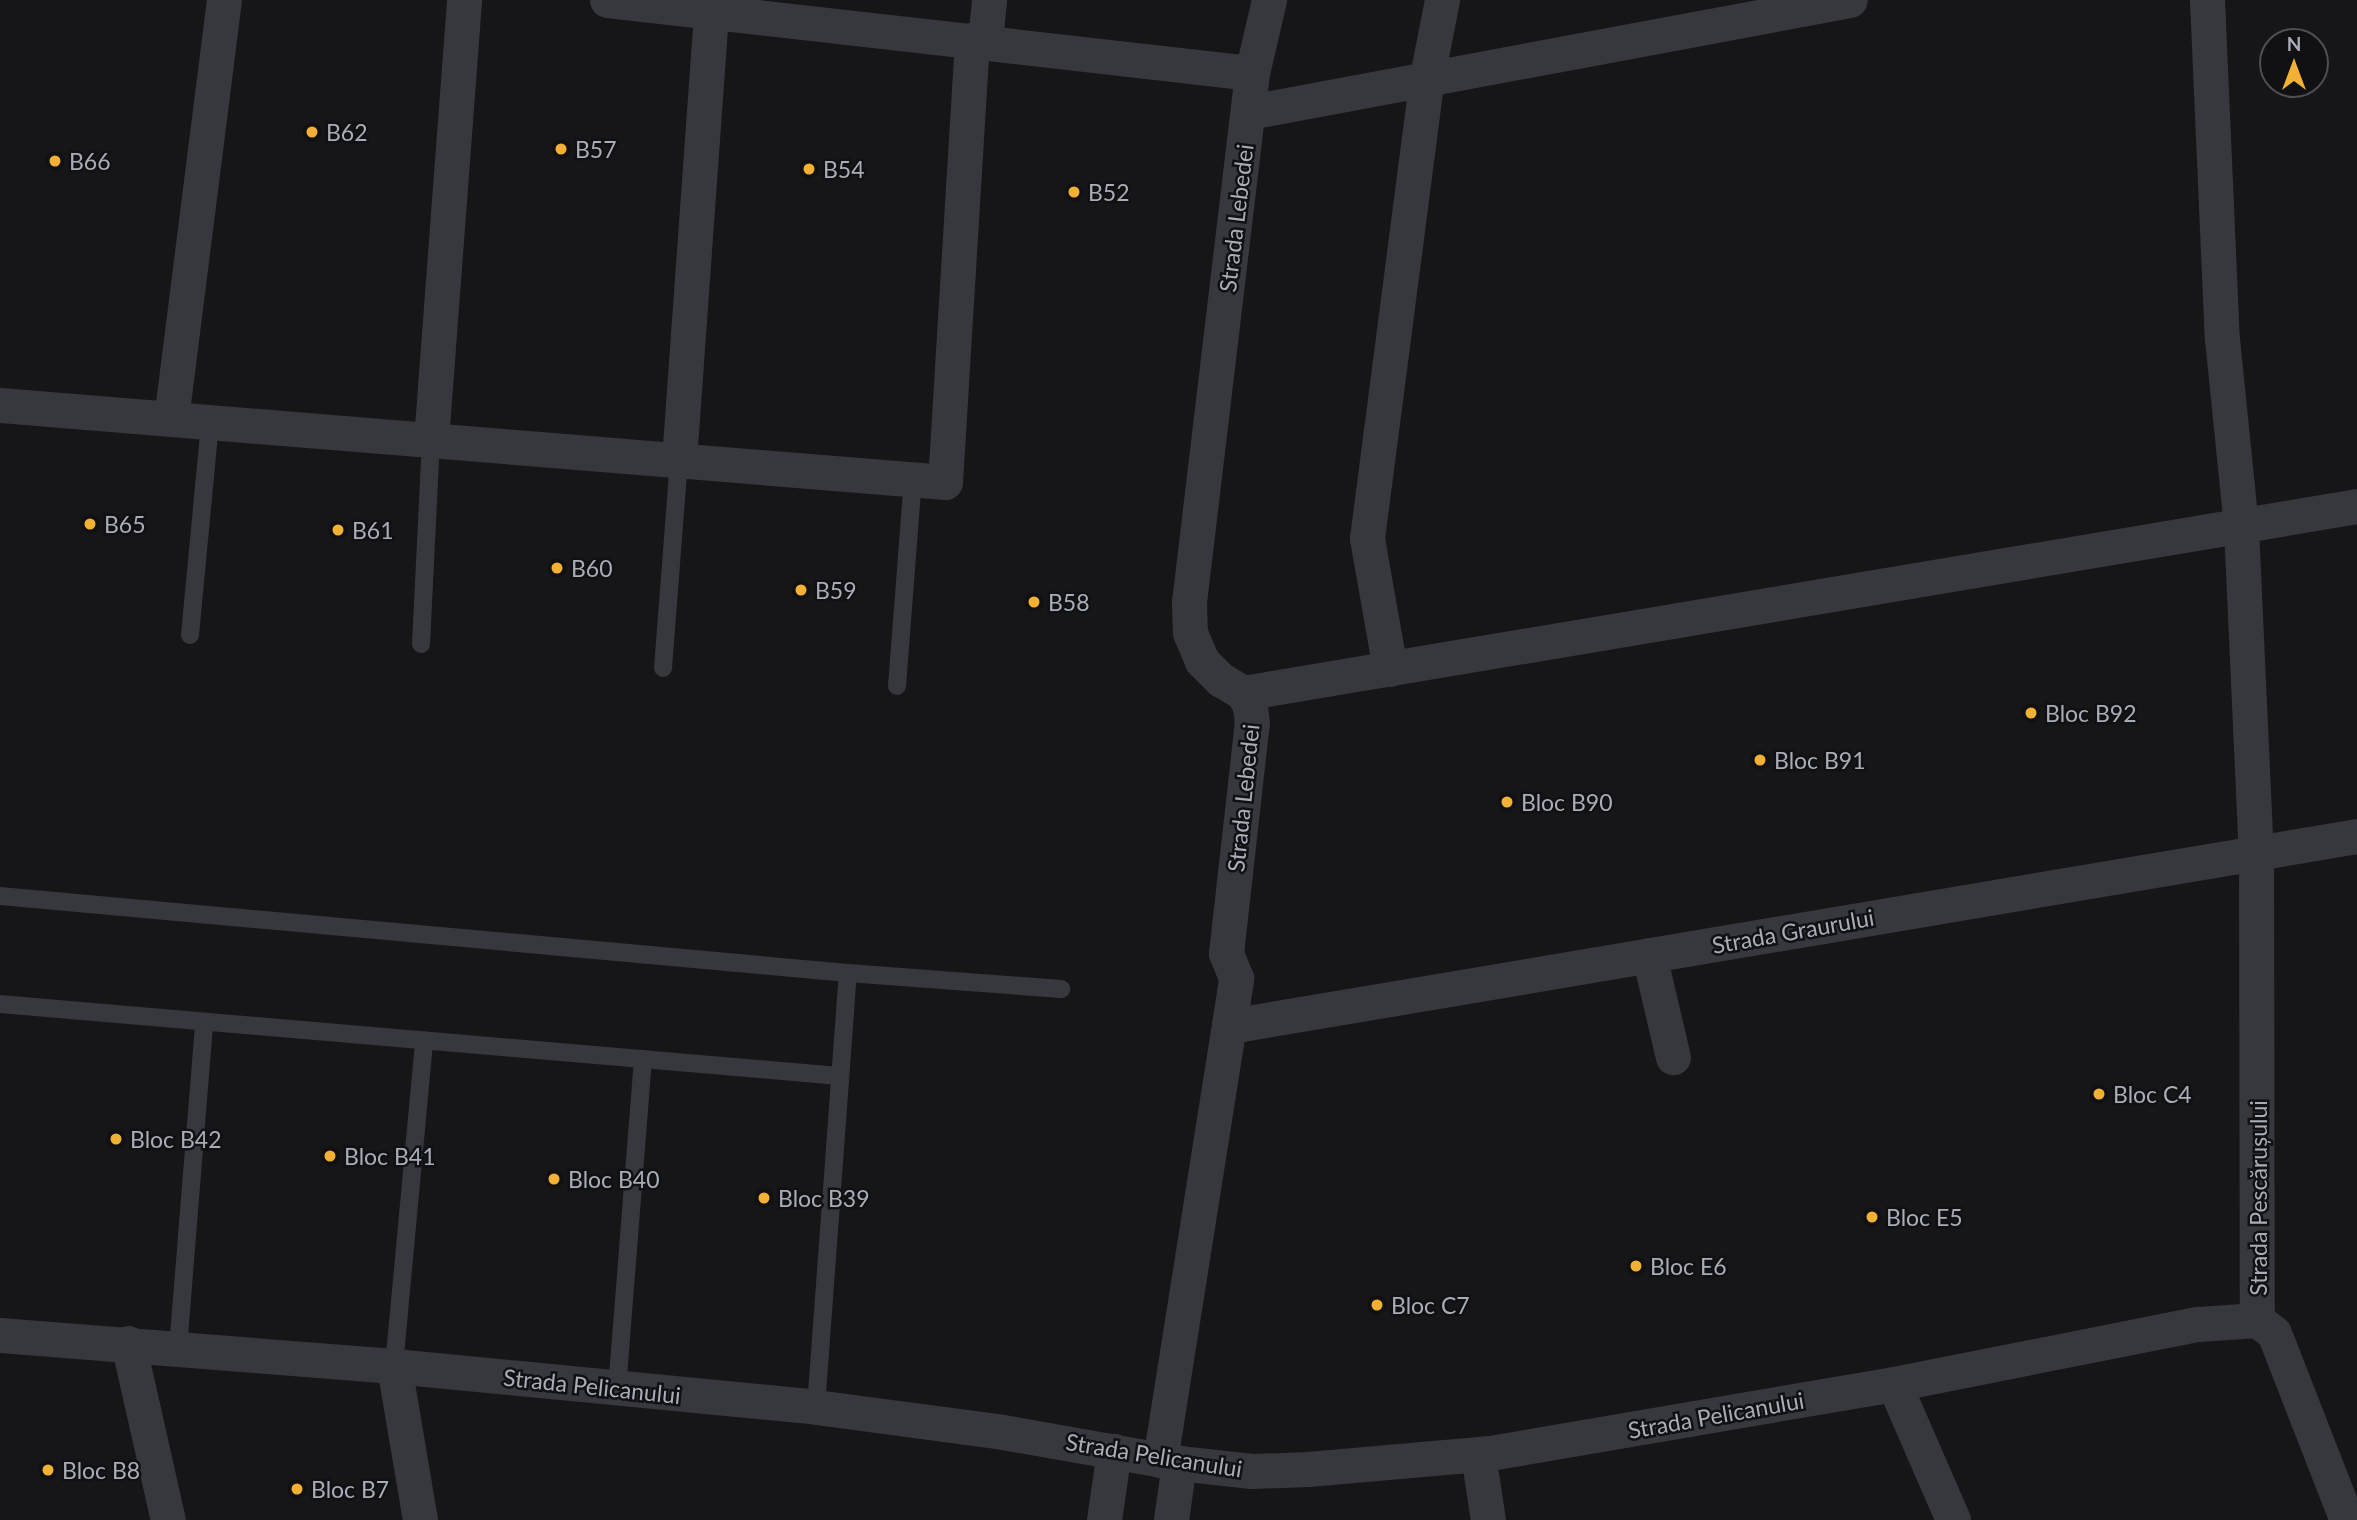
<!DOCTYPE html>
<html>
<head>
<meta charset="utf-8">
<style>
	body { margin:0 }
	#map { position:relative; width:2357px; height:1520px; overflow:hidden; background:#161618; font-family:Lato,sans-serif }
	div>[style] { position:absolute }
	[style*='--x'] { left:calc(var(--x)*1px); top:calc(var(--y)*1px); width:calc(var(--w)*1px); rotate:calc(var(--a)*1deg) }
	.lane>* { height:18px; margin:-9px; padding:0 9px; transform-origin:9px; border-radius:9px; background:#37383d }
	.street>* { height:35px; margin:-17.5px; padding:0 17.5px; transform-origin:17.5px; border-radius:17.5px; background:#37383d }
	.dots>* { width:19px; height:19px; translate:-50% -50%; box-sizing:border-box; border:4px solid #111113; border-radius:50% }
	span { translate:-50% -50%; white-space:nowrap; text-align:center; line-height:1.15; -webkit-text-stroke:5px #111113; paint-order:stroke }
	.poi-label { font-size:23px; color:#a8adb8 }
	.left { translate:0 -50%; text-align:left }
	.street-label { font-size:23px; color:#a8adb8 }
	.north { position:absolute; left:2259px; top:28px; width:70px; height:70px; box-sizing:border-box; background:#111113; border:2px solid #4d4f55; border-radius:50%; rotate:0deg; font-size:19px; font-weight:700; line-height:28px; text-align:center; color:#a8adb8 }
	.north::after { content:''; display:block; margin:auto; width:24px; height:32px; background:#f2b134; clip-path:polygon(50% 0,100% 100%,50% 72%,0 100%) }
</style>
</head>
<body>
<div id="map">
	<div class="lane">
		<div style="--x:190;--y:635;--w:213;--a:-84.6"></div>
		<div style="--x:421;--y:644;--w:204;--a:-87.2"></div>
		<div style="--x:663;--y:668;--w:209;--a:-85.6"></div>
		<div style="--x:897;--y:686;--w:208;--a:-85.6"></div>
		<div style="--x:0;--y:896;--w:851;--a:5.19"></div>
		<div style="--x:848;--y:973;--w:214;--a:4.3"></div>
		<div style="--x:0;--y:1004;--w:842;--a:4.9"></div>
		<div style="--x:178;--y:1348;--w:327;--a:-85.4"></div>
		<div style="--x:394;--y:1366;--w:327;--a:-84.7"></div>
		<div style="--x:617;--y:1389;--w:331;--a:-85.5"></div>
		<div style="--x:816;--y:1407;--w:435;--a:-85.8"></div>
	</div>
	<div class="street">
		<div style="--x:607;--y:0;--w:649;--a:6.46"></div>
		<div style="--x:2207;--y:0;--w:339;--a:87.5"></div>
		<div style="--x:2222;--y:339;--w:189;--a:84.2"></div>
		<div style="--x:2241;--y:527;--w:326;--a:87.4"></div>
		<div style="--x:2256;--y:853;--w:467;--a:89.9"></div>
		<div style="--x:985;--y:41;--w:41;--a:-84.4"></div>
		<div style="--x:1249;--y:112;--w:611;--a:-10.56"></div>
		<div style="--x:0;--y:405;--w:948;--a:4.66"></div>
		<div style="--x:945;--y:482;--w:443;--a:-86.5"></div>
		<div style="--x:171;--y:419;--w:422;--a:-82.8"></div>
		<div style="--x:431;--y:440;--w:441;--a:-85.7"></div>
		<div style="--x:679;--y:460;--w:450;--a:-85.9"></div>
		<div style="--x:1390;--y:669;--w:133;--a:-100"></div>
		<div style="--x:1367;--y:538;--w:461;--a:-82.6"></div>
		<div style="--x:1426;--y:81;--w:83;--a:-78.8"></div>
		<div style="--x:1243;--y:693;--w:1130;--a:-9.53"></div>
		<div style="--x:1649;--y:955;--w:105;--a:76.8"></div>
		<div style="--x:1230;--y:1026;--w:1143;--a:-9.57"></div>
		<div style="--x:2257;--y:1320;--w:21;--a:37"></div>
		<div style="--x:2274;--y:1333;--w:201;--a:68.7"></div>
		<div style="--x:0;--y:1335;--w:395;--a:4.5"></div>
		<div style="--x:394;--y:1366;--w:424;--a:5.5"></div>
		<div style="--x:816;--y:1407;--w:183;--a:7.6"></div>
		<div style="--x:997;--y:1431;--w:185;--a:10"></div>
		<div style="--x:1179;--y:1463;--w:73;--a:6.3"></div>
		<div style="--x:1252;--y:1471;--w:56;--a:-2"></div>
		<div style="--x:1308;--y:1469;--w:183;--a:-5"></div>
		<div style="--x:1490;--y:1453;--w:410;--a:-9.7"></div>
		<div style="--x:1894;--y:1384;--w:310;--a:-11.2"></div>
		<div style="--x:2198;--y:1324;--w:59;--a:-3.9"></div>
		<div style="--x:128;--y:1343;--w:181;--a:77.3"></div>
		<div style="--x:394;--y:1366;--w:156;--a:80.4"></div>
		<div style="--x:1894;--y:1384;--w:148;--a:66.5"></div>
		<div style="--x:1478;--y:1454;--w:67;--a:81.4"></div>
		<div style="--x:1160;--y:1460;--w:488;--a:-81"></div>
		<div style="--x:1236;--y:978;--w:27;--a:-112"></div>
		<div style="--x:1226;--y:953;--w:231;--a:-83.6"></div>
		<div style="--x:1252;--y:723;--w:17;--a:-97"></div>
		<div style="--x:1250;--y:706;--w:15;--a:-118"></div>
		<div style="--x:1243;--y:693;--w:26;--a:-149"></div>
		<div style="--x:1221;--y:680;--w:27;--a:-135"></div>
		<div style="--x:1202;--y:661;--w:30;--a:-113"></div>
		<div style="--x:1190;--y:633;--w:31;--a:-92"></div>
		<div style="--x:1189;--y:602;--w:533;--a:-83.21"></div>
		<div style="--x:1252;--y:73;--w:75;--a:-76.9"></div>
		<div style="--x:1104;--y:1520;--w:70;--a:-81.8"></div>
		<div style="--x:1171;--y:1520;--w:58;--a:-82"></div>
	</div>
	<div class="dots">
		<div style="left:312px;top:132px;background:#f2b134"></div>
		<div style="left:561px;top:149px;background:#f2b134"></div>
		<div style="left:55px;top:161px;background:#f2b134"></div>
		<div style="left:809px;top:169px;background:#f2b134"></div>
		<div style="left:1074px;top:192px;background:#f2b134"></div>
		<div style="left:90px;top:524px;background:#f2b134"></div>
		<div style="left:338px;top:530px;background:#f2b134"></div>
		<div style="left:557px;top:568px;background:#f2b134"></div>
		<div style="left:801px;top:590px;background:#f2b134"></div>
		<div style="left:1034px;top:602px;background:#f2b134"></div>
		<div style="left:2031px;top:713px;background:#f2b134"></div>
		<div style="left:1760px;top:760px;background:#f2b134"></div>
		<div style="left:1507px;top:802px;background:#f2b134"></div>
		<div style="left:2099px;top:1094px;background:#f2b134"></div>
		<div style="left:116px;top:1139px;background:#f2b134"></div>
		<div style="left:330px;top:1156px;background:#f2b134"></div>
		<div style="left:554px;top:1179px;background:#f2b134"></div>
		<div style="left:764px;top:1198px;background:#f2b134"></div>
		<div style="left:1872px;top:1217px;background:#f2b134"></div>
		<div style="left:1636px;top:1266px;background:#f2b134"></div>
		<div style="left:1377px;top:1305px;background:#f2b134"></div>
		<div style="left:48px;top:1470px;background:#f2b134"></div>
		<div style="left:297px;top:1489px;background:#f2b134"></div>
	</div>
	<div class="poi-label">
		<span class="left" style="left:326px;top:132px">B62</span>
		<span class="left" style="left:575px;top:149px">B57</span>
		<span class="left" style="left:69px;top:161px">B66</span>
		<span class="left" style="left:823px;top:169px">B54</span>
		<span class="left" style="left:1088px;top:192px">B52</span>
		<span class="left" style="left:104px;top:524px">B65</span>
		<span class="left" style="left:352px;top:530px">B61</span>
		<span class="left" style="left:571px;top:568px">B60</span>
		<span class="left" style="left:815px;top:590px">B59</span>
		<span class="left" style="left:1048px;top:602px">B58</span>
		<span class="left" style="left:2045px;top:713px">Bloc B92</span>
		<span class="left" style="left:1774px;top:760px">Bloc B91</span>
		<span class="left" style="left:1521px;top:802px">Bloc B90</span>
		<span class="left" style="left:2113px;top:1094px">Bloc C4</span>
		<span class="left" style="left:130px;top:1139px">Bloc B42</span>
		<span class="left" style="left:344px;top:1156px">Bloc B41</span>
		<span class="left" style="left:568px;top:1179px">Bloc B40</span>
		<span class="left" style="left:778px;top:1198px">Bloc B39</span>
		<span class="left" style="left:1886px;top:1217px">Bloc E5</span>
		<span class="left" style="left:1650px;top:1266px">Bloc E6</span>
		<span class="left" style="left:1391px;top:1305px">Bloc C7</span>
		<span class="left" style="left:62px;top:1470px">Bloc B8</span>
		<span class="left" style="left:311px;top:1489px">Bloc B7</span>
	</div>
	<div class="street-label">
		<span style="left:1236px;top:218px;rotate:-83deg">Strada Lebedei</span>
		<span style="left:1243px;top:798px;rotate:-84deg">Strada Lebedei</span>
		<span style="left:1793px;top:931px;rotate:-10deg">Strada Graurului</span>
		<span style="left:2258px;top:1198px;rotate:-90deg">Strada Pescărușului</span>
		<span style="left:592px;top:1386px;rotate:6deg">Strada Pelicanului</span>
		<span style="left:1716px;top:1415px;rotate:-10deg">Strada Pelicanului</span>
		<span style="left:1154px;top:1455px;rotate:9deg">Strada Pelicanului</span>
	</div>
	<div class="north">N</div>
</div>
</body>
</html>
